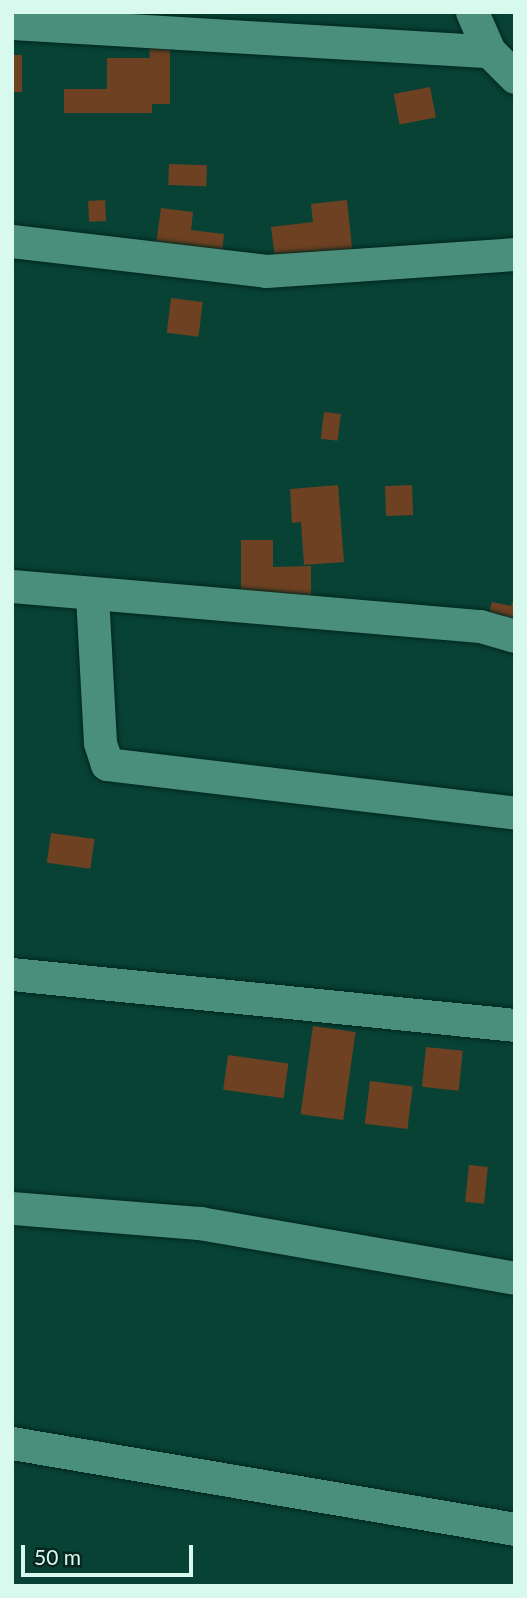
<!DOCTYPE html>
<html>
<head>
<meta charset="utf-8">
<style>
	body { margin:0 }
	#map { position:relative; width:527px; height:1598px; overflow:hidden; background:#084235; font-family:Lato,sans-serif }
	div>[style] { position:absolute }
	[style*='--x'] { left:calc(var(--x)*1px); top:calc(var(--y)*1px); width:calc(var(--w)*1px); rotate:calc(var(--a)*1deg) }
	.building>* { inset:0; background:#6e4122; transform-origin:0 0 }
	.roads { filter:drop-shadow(0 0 2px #00261d) drop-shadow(0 0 2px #00261d) }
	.minor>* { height:33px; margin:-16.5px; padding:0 16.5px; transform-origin:16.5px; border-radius:16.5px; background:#4a8f7b }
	span { translate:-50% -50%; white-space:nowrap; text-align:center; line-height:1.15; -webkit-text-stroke:6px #08251e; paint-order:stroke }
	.frame { position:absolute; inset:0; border:14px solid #d8faee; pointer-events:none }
	.scale { position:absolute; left:21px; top:1545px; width:172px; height:32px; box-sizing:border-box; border:4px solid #d8faee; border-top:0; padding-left:9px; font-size:21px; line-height:24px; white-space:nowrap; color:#d8faee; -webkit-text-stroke:5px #08251e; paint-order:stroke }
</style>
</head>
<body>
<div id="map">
	<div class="building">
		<div style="clip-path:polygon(149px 46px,170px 46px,170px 104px,152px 104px,152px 113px,64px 113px,64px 89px,107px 89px,107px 58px,150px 58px)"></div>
		<div style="left:12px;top:55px;width:10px;height:37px"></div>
		<div style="left:430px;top:87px;width:31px;height:37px;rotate:79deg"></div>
		<div style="left:169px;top:164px;width:38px;height:21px;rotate:2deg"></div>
		<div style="left:105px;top:200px;width:21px;height:17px;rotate:87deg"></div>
		<div style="clip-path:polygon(347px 200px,353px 257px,276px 266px,271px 227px,313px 222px,311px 204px)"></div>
		<div style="clip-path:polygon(161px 208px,193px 212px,191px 230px,224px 234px,222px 252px,156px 245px)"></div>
		<div style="left:171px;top:298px;width:32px;height:35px;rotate:7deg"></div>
		<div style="left:324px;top:412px;width:17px;height:27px;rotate:7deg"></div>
		<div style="clip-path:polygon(338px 485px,344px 562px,304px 565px,301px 522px,292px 523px,290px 489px)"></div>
		<div style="left:412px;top:485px;width:30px;height:27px;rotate:88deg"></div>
		<div style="clip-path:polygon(241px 540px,273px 540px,273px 567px,311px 566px,311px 603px,241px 594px)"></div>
		<div style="clip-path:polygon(515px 595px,515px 623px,488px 617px,492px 602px,511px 606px)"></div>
		<div style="left:51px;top:833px;width:44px;height:30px;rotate:8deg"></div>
		<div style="left:313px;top:1026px;width:43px;height:89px;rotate:8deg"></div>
		<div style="left:426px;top:1047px;width:37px;height:40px;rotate:6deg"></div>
		<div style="left:228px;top:1055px;width:61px;height:35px;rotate:8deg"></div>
		<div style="left:370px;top:1081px;width:43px;height:43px;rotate:7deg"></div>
		<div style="left:469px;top:1165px;width:19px;height:37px;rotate:6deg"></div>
	</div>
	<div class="roads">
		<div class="minor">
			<div style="--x:472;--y:12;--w:43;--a:66.4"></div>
			<div style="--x:12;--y:23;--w:478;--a:3.4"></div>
			<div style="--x:489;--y:51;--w:37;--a:45"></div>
			<div style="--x:12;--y:241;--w:256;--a:6.7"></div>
			<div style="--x:266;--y:271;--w:250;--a:-3.9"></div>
			<div style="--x:12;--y:586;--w:470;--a:4.9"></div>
			<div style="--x:480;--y:626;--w:36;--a:16"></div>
			<div style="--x:92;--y:595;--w:148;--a:86.9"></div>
			<div style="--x:100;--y:743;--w:22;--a:72"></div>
			<div style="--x:107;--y:764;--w:411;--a:6.8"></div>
			<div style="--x:12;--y:974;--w:506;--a:5.79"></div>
			<div style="--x:12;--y:1208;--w:189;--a:4.6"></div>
			<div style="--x:200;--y:1223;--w:320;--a:9.9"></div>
			<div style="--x:12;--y:1443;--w:510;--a:9.7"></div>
		</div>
	</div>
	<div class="frame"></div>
	<div class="scale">50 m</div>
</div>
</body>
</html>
